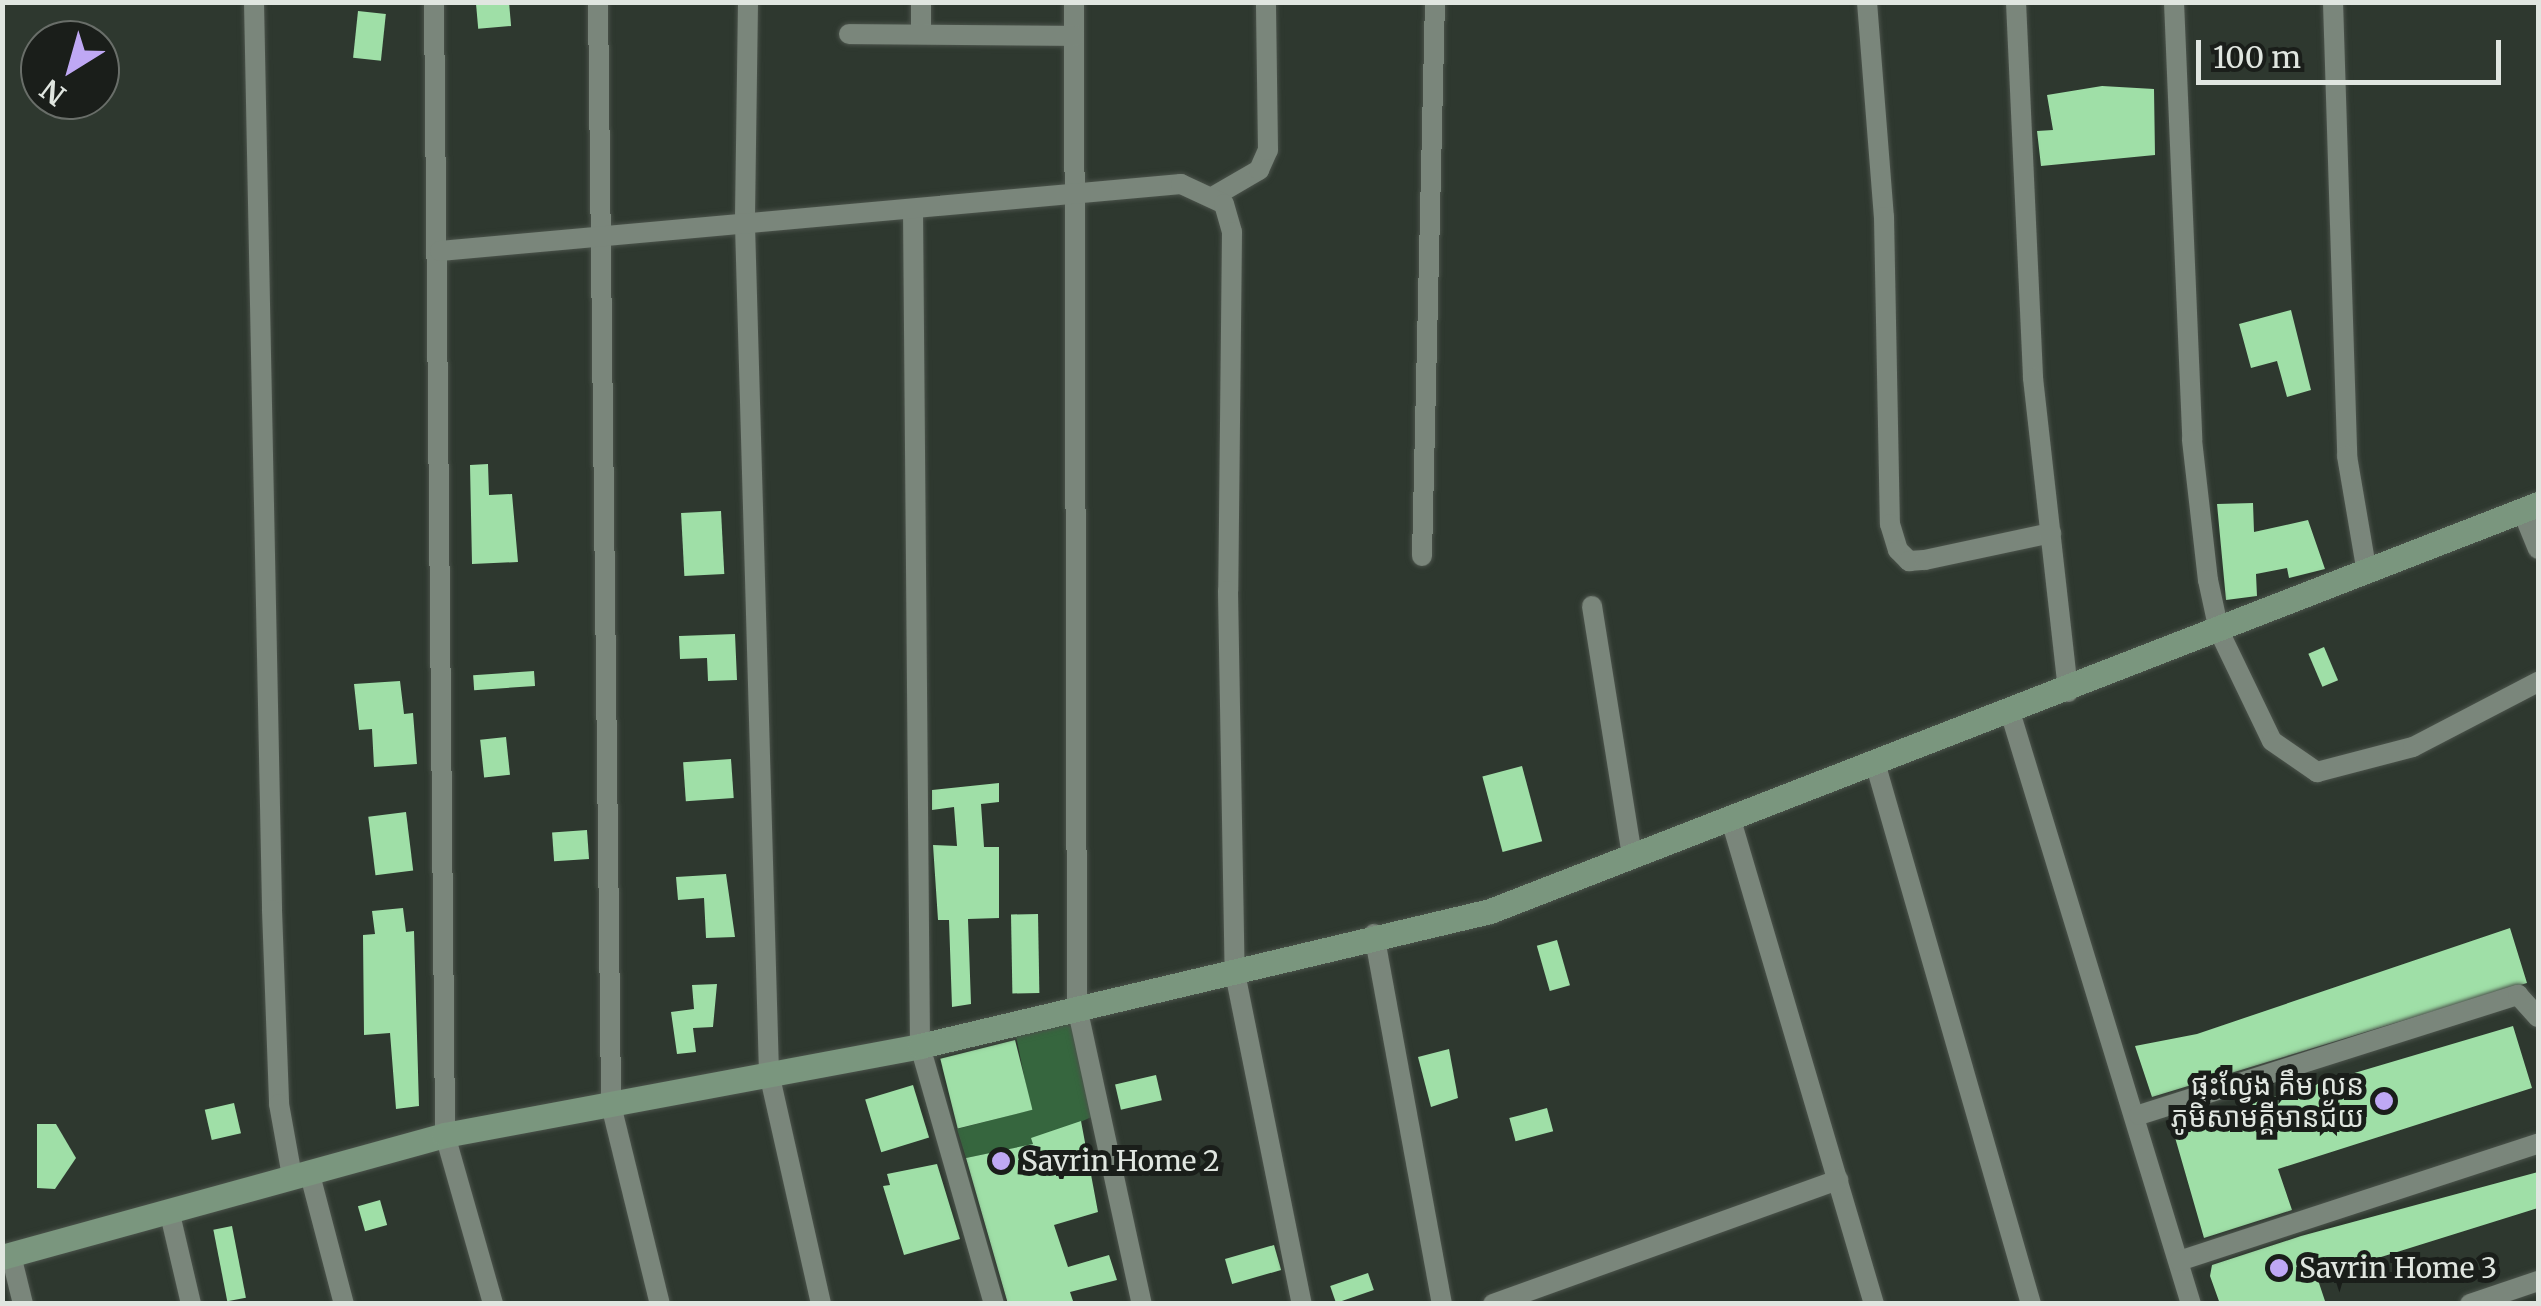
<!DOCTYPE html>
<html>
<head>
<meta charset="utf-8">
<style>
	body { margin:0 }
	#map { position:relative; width:2541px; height:1306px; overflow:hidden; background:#2e382f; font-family:Merriweather,"Noto Sans Khmer",serif }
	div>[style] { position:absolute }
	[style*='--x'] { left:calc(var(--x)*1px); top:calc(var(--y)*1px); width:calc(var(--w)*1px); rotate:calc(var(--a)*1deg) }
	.green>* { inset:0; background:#36663e }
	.building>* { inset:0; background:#9fdfa7; transform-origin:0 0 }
	.roads { filter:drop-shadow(0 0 2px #4b534b) drop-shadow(0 0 2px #4b534b) }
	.street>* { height:20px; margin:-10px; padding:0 10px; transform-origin:10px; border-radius:10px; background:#7a867b }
	.secondary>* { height:25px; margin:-12.5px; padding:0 12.5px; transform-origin:12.5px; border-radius:12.5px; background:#7a967e }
	.dots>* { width:28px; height:28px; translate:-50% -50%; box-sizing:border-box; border:5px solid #1a1e1a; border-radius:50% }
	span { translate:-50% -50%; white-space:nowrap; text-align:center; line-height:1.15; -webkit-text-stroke:10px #1a1e1a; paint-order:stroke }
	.poi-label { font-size:28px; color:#e0e6e0 }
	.right { translate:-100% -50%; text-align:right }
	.left { translate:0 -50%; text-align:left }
	.frame { position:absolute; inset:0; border:5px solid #e0e6e0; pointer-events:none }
	.north { position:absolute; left:20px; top:20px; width:100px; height:100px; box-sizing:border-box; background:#1a1e1a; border:2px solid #696e69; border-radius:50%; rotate:217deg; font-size:28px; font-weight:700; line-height:40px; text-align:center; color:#e0e6e0 }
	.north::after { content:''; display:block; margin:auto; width:35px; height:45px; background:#bfa8f4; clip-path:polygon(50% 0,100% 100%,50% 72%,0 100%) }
	.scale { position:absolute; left:2196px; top:40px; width:305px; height:45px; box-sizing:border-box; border:5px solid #e0e6e0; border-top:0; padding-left:12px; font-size:30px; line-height:35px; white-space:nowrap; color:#e0e6e0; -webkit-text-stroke:8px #1a1e1a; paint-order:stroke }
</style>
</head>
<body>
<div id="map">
	<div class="green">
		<div style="clip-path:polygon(1077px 1007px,1098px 1114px,1030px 1145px,966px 1158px,957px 1129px,1031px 1110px,1014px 1026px)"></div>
	</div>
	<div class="building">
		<div style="left:509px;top:2px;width:24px;height:33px;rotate:85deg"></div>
		<div style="left:358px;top:11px;width:28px;height:47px;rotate:6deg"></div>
		<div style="clip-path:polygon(2102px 86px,2154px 89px,2155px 155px,2041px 166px,2037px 131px,2053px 130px,2047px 95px)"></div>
		<div style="clip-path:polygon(2291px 310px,2311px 390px,2287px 397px,2277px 361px,2251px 368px,2239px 324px)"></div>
		<div style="clip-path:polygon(488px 464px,489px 495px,512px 494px,518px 562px,472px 564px,470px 465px)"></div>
		<div style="clip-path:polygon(2253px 503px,2254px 532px,2308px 520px,2325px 569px,2289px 578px,2287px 568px,2256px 574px,2257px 596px,2226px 600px,2217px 504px)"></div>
		<div style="left:721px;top:511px;width:63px;height:40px;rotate:87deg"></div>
		<div style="clip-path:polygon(735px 634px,737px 680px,708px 681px,707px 658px,680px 659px,679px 636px)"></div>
		<div style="left:2324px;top:647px;width:36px;height:17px;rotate:67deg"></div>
		<div style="left:534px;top:671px;width:15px;height:61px;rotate:86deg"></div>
		<div style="clip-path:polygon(400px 681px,404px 714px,413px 713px,417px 764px,374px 767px,372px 729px,359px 730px,354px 684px)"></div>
		<div style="left:506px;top:737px;width:38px;height:26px;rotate:84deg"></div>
		<div style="left:731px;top:759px;width:39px;height:48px;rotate:86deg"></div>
		<div style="left:1522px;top:766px;width:78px;height:41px;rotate:75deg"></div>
		<div style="clip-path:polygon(999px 783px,999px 802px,981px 804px,984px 847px,999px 847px,999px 918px,968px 919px,971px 1004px,952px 1007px,949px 920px,938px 920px,933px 845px,957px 846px,954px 807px,932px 810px,932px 790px)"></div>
		<div style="left:406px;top:812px;width:59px;height:38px;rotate:83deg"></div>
		<div style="left:587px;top:830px;width:29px;height:35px;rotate:86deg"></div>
		<div style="clip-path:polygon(726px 874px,735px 937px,706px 938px,704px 898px,678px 900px,676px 877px)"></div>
		<div style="clip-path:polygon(403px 908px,406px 932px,414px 931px,419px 1106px,396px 1109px,390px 1033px,364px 1035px,363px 935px,375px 934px,372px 911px)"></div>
		<div style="left:1038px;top:914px;width:79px;height:27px;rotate:89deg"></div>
		<div style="clip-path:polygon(2510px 928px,2527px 983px,2152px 1097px,2135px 1046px,2197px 1034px)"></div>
		<div style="left:1557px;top:940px;width:47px;height:21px;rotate:74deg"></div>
		<div style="clip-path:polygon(717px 984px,713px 1027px,693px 1028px,696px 1052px,677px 1054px,671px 1012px,694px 1009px,692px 985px)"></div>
		<div style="clip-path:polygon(2513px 1026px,2532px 1088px,2278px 1169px,2292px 1210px,2204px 1238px,2172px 1127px)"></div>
		<div style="left:1015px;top:1040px;width:72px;height:77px;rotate:76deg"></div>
		<div style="clip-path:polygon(1449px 1049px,1458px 1098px,1431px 1107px,1418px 1057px)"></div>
		<div style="left:1156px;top:1075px;width:26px;height:42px;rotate:77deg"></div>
		<div style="left:913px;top:1085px;width:55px;height:50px;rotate:73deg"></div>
		<div style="left:234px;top:1103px;width:31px;height:30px;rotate:77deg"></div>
		<div style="left:1547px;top:1108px;width:24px;height:39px;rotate:75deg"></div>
		<div style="clip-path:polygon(1081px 1121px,1098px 1212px,1054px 1225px,1068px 1267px,1109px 1255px,1117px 1280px,1070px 1292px,1074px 1304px,1008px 1304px,966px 1158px,1033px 1144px,1031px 1138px)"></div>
		<div style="clip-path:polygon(37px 1124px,56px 1124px,76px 1158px,55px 1189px,37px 1188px)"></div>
		<div style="clip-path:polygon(937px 1164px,960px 1239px,904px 1255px,883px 1186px,890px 1185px,887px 1174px)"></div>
		<div style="clip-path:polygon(2538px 1172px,2538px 1208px,2317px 1277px,2326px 1304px,2220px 1304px,2210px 1276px,2212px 1265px,2301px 1236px)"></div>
		<div style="left:380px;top:1200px;width:26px;height:23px;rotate:74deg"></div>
		<div style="left:232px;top:1226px;width:73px;height:19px;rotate:79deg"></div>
		<div style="left:1274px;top:1245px;width:26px;height:51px;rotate:74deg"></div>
		<div style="left:1368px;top:1273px;width:18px;height:40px;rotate:71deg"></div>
	</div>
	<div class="roads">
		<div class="street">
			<div style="--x:254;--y:2;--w:908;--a:88.86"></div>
			<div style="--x:272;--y:910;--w:194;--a:87.9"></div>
			<div style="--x:279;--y:1104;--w:73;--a:79.8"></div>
			<div style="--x:434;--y:2;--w:1133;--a:89.44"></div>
			<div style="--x:445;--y:1135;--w:176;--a:74.1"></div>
			<div style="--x:598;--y:2;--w:1103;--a:89.32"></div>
			<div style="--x:611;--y:1105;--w:205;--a:76.2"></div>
			<div style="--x:748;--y:2;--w:223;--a:90.8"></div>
			<div style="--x:745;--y:225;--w:848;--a:88.38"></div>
			<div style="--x:769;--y:1073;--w:237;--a:77.3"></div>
			<div style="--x:921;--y:2;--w:32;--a:90"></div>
			<div style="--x:1074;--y:2;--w:1005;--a:89.83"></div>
			<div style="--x:1077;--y:1007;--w:304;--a:77.7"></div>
			<div style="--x:1867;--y:2;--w:216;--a:85.5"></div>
			<div style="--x:1884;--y:217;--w:307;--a:88.9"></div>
			<div style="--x:1890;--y:524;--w:27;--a:73"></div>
			<div style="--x:1898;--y:550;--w:16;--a:45"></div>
			<div style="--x:1909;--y:561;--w:16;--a:-4"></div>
			<div style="--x:1925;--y:560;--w:129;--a:-12.1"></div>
			<div style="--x:2016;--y:2;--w:376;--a:87.4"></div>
			<div style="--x:2033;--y:378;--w:316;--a:83.6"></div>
			<div style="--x:2174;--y:2;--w:438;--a:87.6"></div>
			<div style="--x:2192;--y:440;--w:141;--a:83.5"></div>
			<div style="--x:2208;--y:580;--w:52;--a:77.8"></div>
			<div style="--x:2219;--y:631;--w:122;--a:64.3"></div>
			<div style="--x:2272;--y:741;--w:55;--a:34.6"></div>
			<div style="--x:2317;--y:772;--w:99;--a:-14.6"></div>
			<div style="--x:2413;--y:747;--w:141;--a:-27.5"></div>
			<div style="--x:2333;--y:2;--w:454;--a:88.2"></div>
			<div style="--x:2347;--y:456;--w:119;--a:80.3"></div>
			<div style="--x:849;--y:34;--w:225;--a:0.5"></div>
			<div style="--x:1216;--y:195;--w:50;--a:-30.2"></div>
			<div style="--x:1259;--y:170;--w:22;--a:-66"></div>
			<div style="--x:1268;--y:150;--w:148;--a:-90.8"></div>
			<div style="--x:913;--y:210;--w:836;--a:89.52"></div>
			<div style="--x:920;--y:1046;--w:268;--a:74"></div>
			<div style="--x:440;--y:251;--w:744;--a:-5.17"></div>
			<div style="--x:1181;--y:184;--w:47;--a:24.9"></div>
			<div style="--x:1224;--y:204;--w:29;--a:74"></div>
			<div style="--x:1232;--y:232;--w:359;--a:90.6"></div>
			<div style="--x:1228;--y:591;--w:382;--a:89"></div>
			<div style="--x:1235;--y:973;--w:338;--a:78.6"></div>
			<div style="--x:2522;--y:510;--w:42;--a:67.7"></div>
			<div style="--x:1422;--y:556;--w:554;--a:-88.66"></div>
			<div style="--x:1592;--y:606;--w:254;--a:80.9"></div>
			<div style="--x:2011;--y:715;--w:616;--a:73.01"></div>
			<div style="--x:1876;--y:766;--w:560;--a:73.93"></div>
			<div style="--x:1731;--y:820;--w:505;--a:73.54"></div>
			<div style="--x:1374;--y:934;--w:376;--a:79.6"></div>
			<div style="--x:2139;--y:1115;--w:398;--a:-17.6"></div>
			<div style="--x:2518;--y:995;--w:30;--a:48"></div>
			<div style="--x:309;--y:1171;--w:138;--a:75.3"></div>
			<div style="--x:169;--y:1210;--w:97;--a:76.8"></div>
			<div style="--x:11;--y:1255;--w:50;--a:76.2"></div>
			<div style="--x:2179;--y:1261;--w:378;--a:-18.1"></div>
			<div style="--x:1493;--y:1304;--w:367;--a:-19.8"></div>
			<div style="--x:2470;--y:1304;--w:72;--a:-18.7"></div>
		</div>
		<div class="secondary">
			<div style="--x:2;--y:1257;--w:459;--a:-15.4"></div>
			<div style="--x:445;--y:1135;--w:483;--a:-10.6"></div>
			<div style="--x:920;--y:1046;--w:586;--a:-13.32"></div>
			<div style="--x:1490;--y:911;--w:1124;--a:-21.22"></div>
		</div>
	</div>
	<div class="dots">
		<div style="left:2384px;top:1101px;background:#bfa8f4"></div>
		<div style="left:1001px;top:1161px;background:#bfa8f4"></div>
		<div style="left:2279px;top:1268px;background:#bfa8f4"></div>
	</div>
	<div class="poi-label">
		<span class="right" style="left:2364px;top:1101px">ផ្ទះល្វែង គឹម លន<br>ភូមិសាមគ្គីមានជ័យ</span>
		<span class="left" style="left:1021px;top:1161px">Savrin Home 2</span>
		<span class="left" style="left:2299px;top:1268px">Savrin Home 3</span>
	</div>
	<div class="frame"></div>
	<div class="north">N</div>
	<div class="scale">100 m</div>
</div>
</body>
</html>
